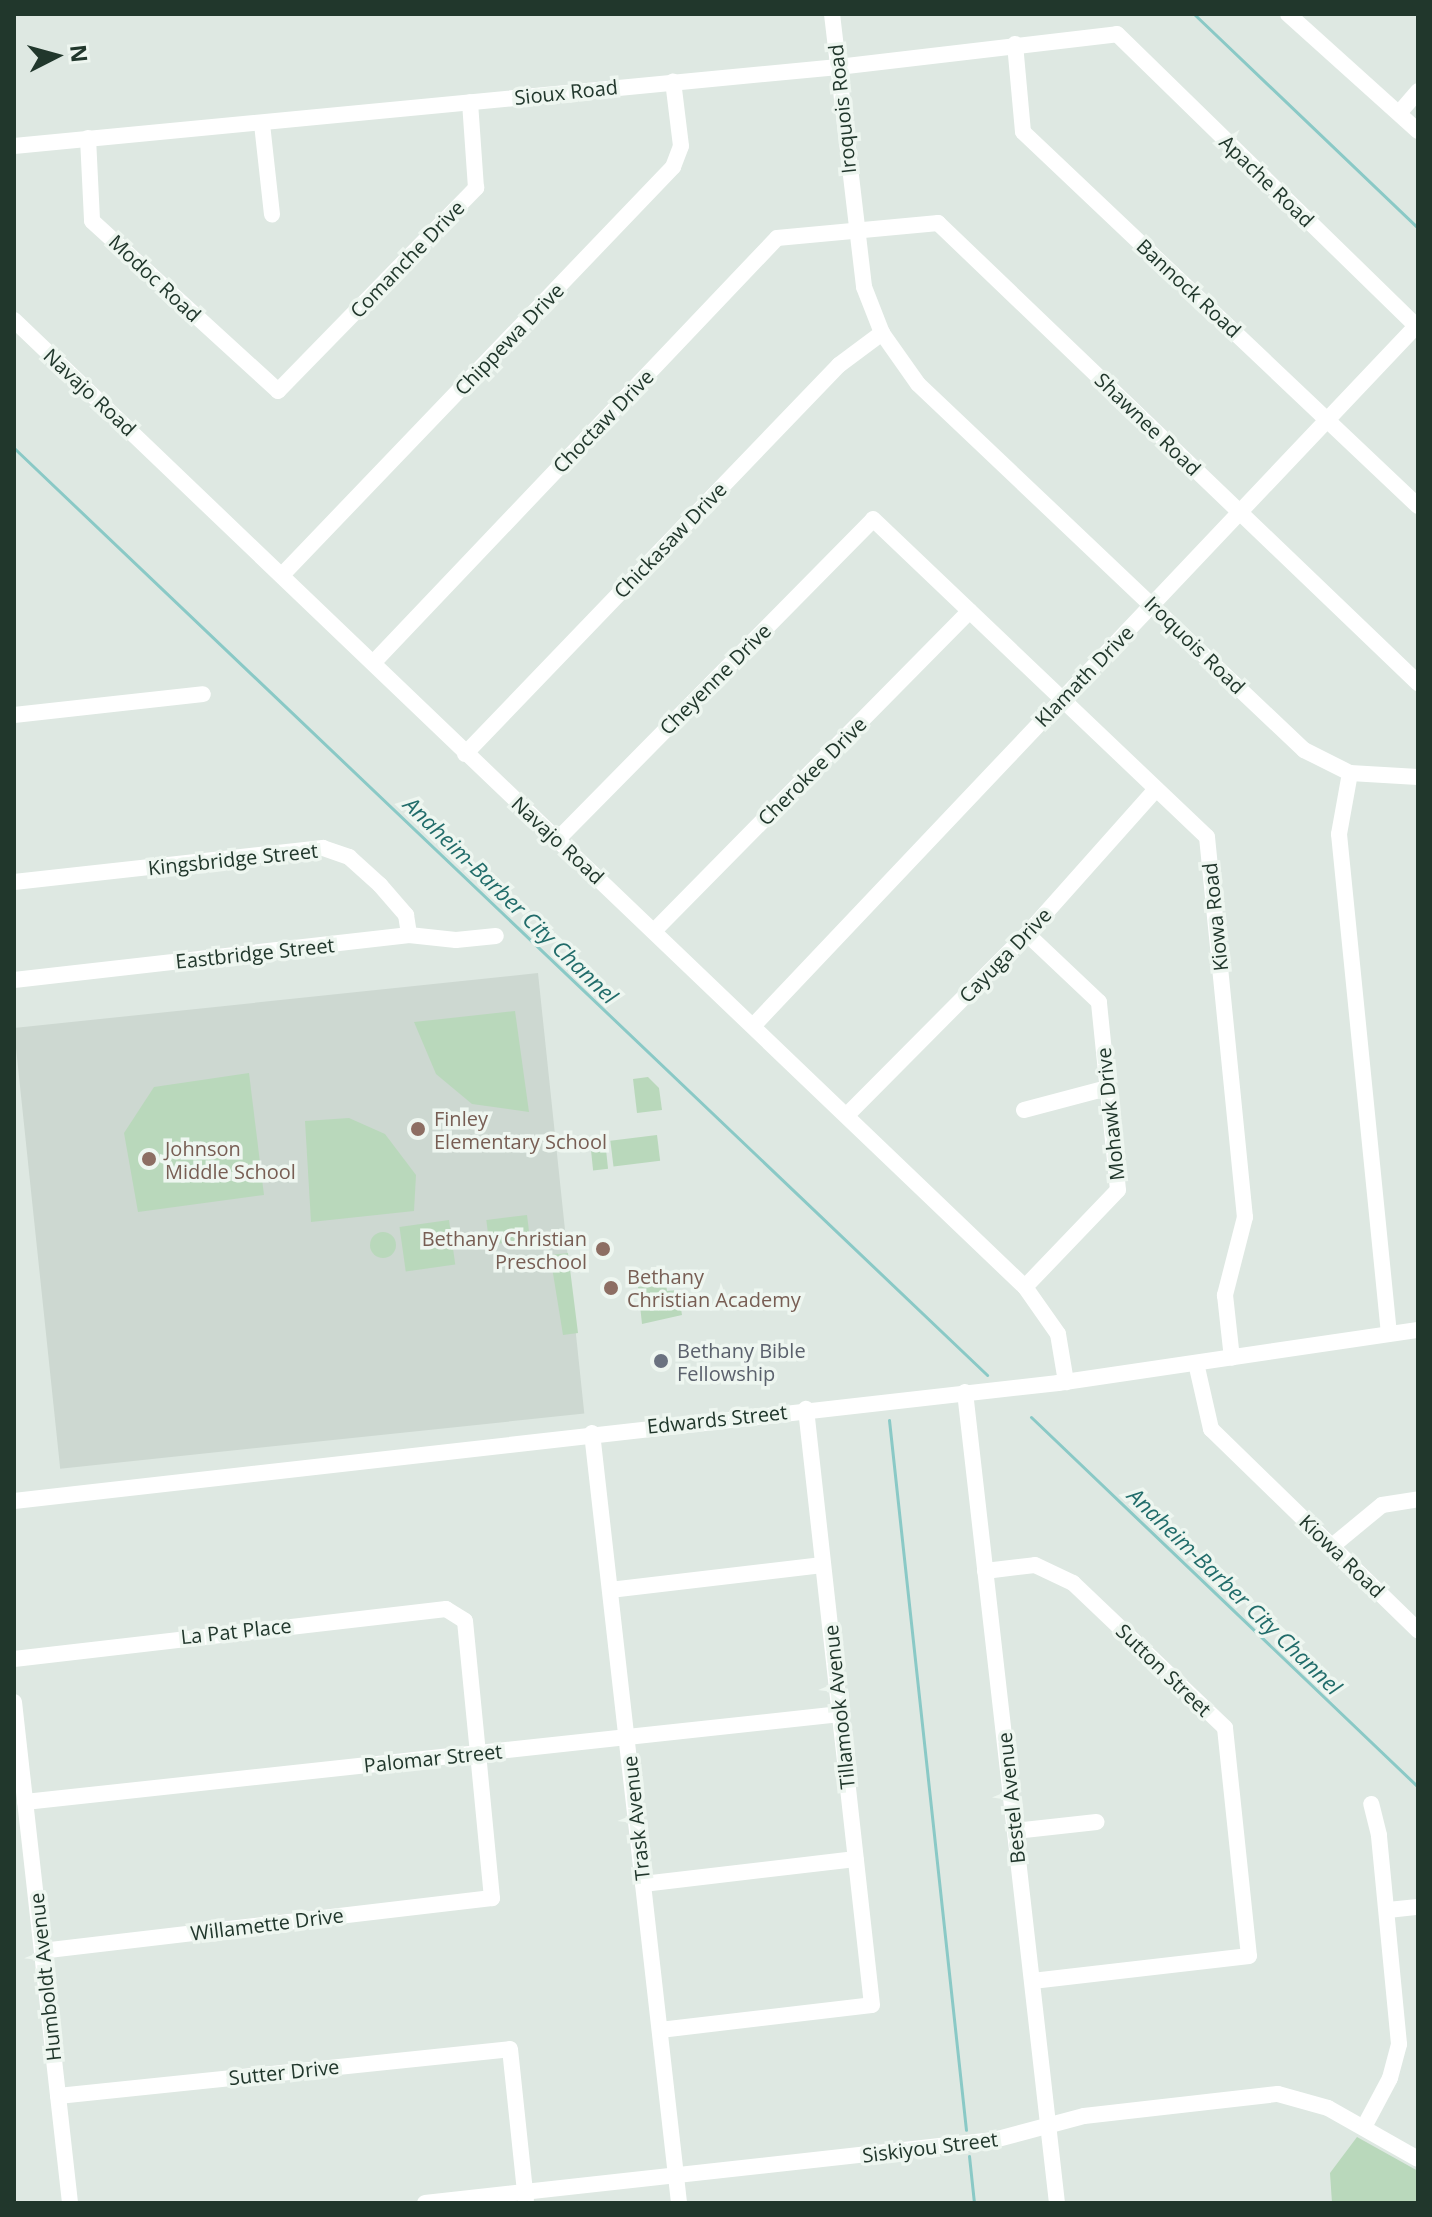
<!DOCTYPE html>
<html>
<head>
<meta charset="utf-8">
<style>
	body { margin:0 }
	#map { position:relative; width:1432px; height:2217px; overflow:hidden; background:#dee8e2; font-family:"Open Sans",sans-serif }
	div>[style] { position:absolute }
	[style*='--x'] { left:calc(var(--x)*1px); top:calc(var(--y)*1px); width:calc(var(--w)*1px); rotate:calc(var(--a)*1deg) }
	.built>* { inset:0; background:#cdd8d1; transform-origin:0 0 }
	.green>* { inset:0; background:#b9d8bb; transform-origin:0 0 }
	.round { border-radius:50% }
	.stream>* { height:3px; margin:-1.5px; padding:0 1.5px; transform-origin:1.5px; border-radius:1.5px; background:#8ac9c6 }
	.minor>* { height:16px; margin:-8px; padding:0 8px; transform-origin:8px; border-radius:8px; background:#fff }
	.dots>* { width:22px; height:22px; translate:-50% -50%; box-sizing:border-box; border:4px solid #eef6f0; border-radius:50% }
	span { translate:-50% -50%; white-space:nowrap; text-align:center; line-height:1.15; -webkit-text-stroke:7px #eef6f0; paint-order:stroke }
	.street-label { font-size:20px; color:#21372c }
	.education-label { font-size:20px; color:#785e54 }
	.left { translate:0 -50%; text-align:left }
	.right { translate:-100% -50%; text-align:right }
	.worship-label { font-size:20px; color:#5b616d }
	.water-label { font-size:22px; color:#216c6a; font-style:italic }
	.frame { position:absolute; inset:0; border:16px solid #21372c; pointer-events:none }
	.north { position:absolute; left:16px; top:16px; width:80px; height:80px; -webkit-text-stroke:6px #eef6f0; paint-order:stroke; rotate:84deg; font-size:22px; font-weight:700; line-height:32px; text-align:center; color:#21372c }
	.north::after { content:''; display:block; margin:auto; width:28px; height:36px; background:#21372c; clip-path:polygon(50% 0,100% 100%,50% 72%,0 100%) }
</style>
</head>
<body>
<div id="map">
	<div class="built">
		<div style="left:538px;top:973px;width:443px;height:527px;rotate:84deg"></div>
	</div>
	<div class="green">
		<div style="clip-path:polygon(515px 1011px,529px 1112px,472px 1104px,436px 1074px,414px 1022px)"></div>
		<div style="clip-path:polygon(249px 1073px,264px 1195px,138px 1212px,124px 1133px,154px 1087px)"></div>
		<div style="clip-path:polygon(648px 1077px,659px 1088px,662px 1110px,637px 1113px,633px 1079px)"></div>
		<div style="clip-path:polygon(349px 1118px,385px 1134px,416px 1175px,414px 1211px,311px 1222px,305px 1121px)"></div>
		<div style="left:657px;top:1135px;width:26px;height:47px;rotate:83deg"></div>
		<div style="left:605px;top:1140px;width:29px;height:15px;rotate:84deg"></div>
		<div style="left:527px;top:1215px;width:25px;height:41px;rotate:83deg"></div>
		<div style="left:449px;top:1220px;width:45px;height:50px;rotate:82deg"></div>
		<div class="round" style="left:370px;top:1232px;width:26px;height:26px"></div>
		<div style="clip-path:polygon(568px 1253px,578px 1333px,563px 1335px,550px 1255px)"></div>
		<div style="clip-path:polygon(666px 1283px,667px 1291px,678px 1290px,682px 1315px,642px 1324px,638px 1287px)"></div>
		<div style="clip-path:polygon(1357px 2137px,1418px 2171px,1418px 2203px,1332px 2203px,1330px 2173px)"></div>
	</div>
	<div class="stream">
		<div style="--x:1194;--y:14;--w:310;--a:43.7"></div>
		<div style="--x:14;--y:448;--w:1344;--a:43.61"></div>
		<div style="--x:1031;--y:1417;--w:535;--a:43.71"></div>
		<div style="--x:889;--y:1420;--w:714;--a:83.81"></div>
		<div style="--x:969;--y:2156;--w:47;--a:83.9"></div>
	</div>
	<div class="minor">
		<div style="--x:832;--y:14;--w:275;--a:83.3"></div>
		<div style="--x:864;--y:287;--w:49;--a:68.6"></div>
		<div style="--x:882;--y:333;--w:62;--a:54.8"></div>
		<div style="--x:918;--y:384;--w:532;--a:43.48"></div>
		<div style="--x:1304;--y:750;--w:51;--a:26.6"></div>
		<div style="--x:1350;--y:773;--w:62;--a:100.2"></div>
		<div style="--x:1339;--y:834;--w:502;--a:84.29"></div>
		<div style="--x:1288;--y:14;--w:175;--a:42"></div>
		<div style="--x:1015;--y:44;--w:88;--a:84.8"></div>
		<div style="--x:1023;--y:132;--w:544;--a:43.44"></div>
		<div style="--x:1400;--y:112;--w:28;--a:-49"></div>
		<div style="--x:262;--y:124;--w:91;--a:83.7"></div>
		<div style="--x:88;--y:138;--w:83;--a:87.2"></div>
		<div style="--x:92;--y:221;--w:252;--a:42.4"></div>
		<div style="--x:278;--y:391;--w:284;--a:-45.7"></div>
		<div style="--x:476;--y:188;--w:86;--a:-94"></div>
		<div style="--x:14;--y:146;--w:828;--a:-5.48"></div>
		<div style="--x:838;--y:67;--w:281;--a:-6.7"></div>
		<div style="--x:1117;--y:34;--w:421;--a:44.3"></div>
		<div style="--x:14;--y:320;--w:1399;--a:43.73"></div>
		<div style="--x:1025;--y:1287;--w:57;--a:54.9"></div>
		<div style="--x:1058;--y:1334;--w:49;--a:80.5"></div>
		<div style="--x:283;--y:574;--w:564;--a:-46.22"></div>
		<div style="--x:673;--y:167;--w:22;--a:-69"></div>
		<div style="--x:681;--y:146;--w:65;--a:-97"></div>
		<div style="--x:374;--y:662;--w:585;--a:-46.45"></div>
		<div style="--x:777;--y:238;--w:162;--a:-5.3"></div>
		<div style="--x:938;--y:223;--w:665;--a:43.78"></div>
		<div style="--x:14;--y:715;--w:190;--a:-6.3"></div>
		<div style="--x:465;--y:754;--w:540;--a:-46.13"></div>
		<div style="--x:839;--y:365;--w:54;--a:-36.7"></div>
		<div style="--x:1350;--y:773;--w:68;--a:3.4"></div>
		<div style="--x:557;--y:840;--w:450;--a:-45.4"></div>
		<div style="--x:873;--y:519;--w:461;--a:43.6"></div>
		<div style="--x:1207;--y:837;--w:382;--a:84.3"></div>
		<div style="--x:1245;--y:1217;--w:81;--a:104.4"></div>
		<div style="--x:1225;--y:1295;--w:63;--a:83.7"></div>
		<div style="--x:14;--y:882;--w:311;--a:-6.3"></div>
		<div style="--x:323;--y:848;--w:28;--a:19"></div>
		<div style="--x:349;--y:857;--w:42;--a:42.1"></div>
		<div style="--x:380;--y:885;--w:40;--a:49"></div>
		<div style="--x:406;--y:915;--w:20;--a:81"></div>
		<div style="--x:655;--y:930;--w:448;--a:-45.4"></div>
		<div style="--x:14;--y:980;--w:398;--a:-6.5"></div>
		<div style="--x:409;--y:935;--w:47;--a:6.1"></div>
		<div style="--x:456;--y:940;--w:40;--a:-5.7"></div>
		<div style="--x:753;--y:1026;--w:964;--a:-46.55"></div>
		<div style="--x:1024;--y:1110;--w:86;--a:-14.8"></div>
		<div style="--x:848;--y:1114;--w:254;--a:-45.2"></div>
		<div style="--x:1027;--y:934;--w:194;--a:-48.3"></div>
		<div style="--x:1025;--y:1287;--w:134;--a:-46.2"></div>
		<div style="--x:1118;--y:1190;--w:189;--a:-95.8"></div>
		<div style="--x:1099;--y:1002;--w:99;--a:-136.6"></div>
		<div style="--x:1196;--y:1363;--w:68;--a:77.2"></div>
		<div style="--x:1211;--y:1429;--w:289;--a:44.2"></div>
		<div style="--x:965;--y:1392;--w:816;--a:83.53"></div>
		<div style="--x:592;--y:1433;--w:775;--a:83.55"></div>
		<div style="--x:14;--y:1501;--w:1051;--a:-6.45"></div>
		<div style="--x:1058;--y:1383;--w:364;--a:-8.4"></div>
		<div style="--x:1331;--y:1547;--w:66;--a:-39.5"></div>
		<div style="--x:1382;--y:1505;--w:36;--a:-9"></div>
		<div style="--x:985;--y:1571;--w:50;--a:-6.8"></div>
		<div style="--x:1035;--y:1565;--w:42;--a:25.3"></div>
		<div style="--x:1073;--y:1583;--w:210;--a:43.6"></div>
		<div style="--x:1225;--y:1728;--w:229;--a:84"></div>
		<div style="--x:1249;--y:1956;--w:218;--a:173.4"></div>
		<div style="--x:610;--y:1590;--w:214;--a:-6.7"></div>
		<div style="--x:14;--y:1659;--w:435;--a:-6.6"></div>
		<div style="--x:446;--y:1609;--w:22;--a:32"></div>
		<div style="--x:465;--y:1621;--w:133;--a:84.4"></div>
		<div style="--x:478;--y:1753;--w:146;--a:84.5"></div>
		<div style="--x:492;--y:1898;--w:453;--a:173.3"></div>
		<div style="--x:14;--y:1702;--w:504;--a:83.62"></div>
		<div style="--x:25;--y:1802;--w:820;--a:-6.16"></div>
		<div style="--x:1015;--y:1831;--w:82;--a:-6.3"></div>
		<div style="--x:643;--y:1884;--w:214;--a:-6.7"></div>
		<div style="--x:1388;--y:1910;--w:30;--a:-6"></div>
		<div style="--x:660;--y:2030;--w:213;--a:-6.7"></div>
		<div style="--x:872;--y:2005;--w:600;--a:-96.32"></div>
		<div style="--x:58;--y:2096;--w:454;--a:-5.9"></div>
		<div style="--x:510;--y:2049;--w:152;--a:84"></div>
		<div style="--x:1364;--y:2127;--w:55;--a:-62"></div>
		<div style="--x:1390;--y:2078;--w:35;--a:-75"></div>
		<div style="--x:1399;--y:2044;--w:210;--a:-95.5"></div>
		<div style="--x:1379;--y:1835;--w:32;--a:-104"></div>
		<div style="--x:425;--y:2203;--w:572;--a:-6.32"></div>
		<div style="--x:994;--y:2140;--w:93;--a:-14.9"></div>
		<div style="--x:1084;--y:2116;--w:195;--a:-6.5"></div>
		<div style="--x:1278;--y:2094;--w:52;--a:15.6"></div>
		<div style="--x:1328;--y:2108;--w:103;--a:29.5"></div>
	</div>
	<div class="dots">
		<div style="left:418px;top:1129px;background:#8d6e63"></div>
		<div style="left:149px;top:1159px;background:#8d6e63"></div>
		<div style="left:603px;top:1249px;background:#8d6e63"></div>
		<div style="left:611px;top:1288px;background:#8d6e63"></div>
		<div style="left:661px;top:1361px;background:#6b7280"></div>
	</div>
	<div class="street-label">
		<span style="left:566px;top:92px;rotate:-6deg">Sioux Road</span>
		<span style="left:842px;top:109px;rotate:-96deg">Iroquois Road</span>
		<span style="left:1267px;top:181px;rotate:44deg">Apache Road</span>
		<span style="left:407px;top:259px;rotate:-46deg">Comanche Drive</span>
		<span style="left:155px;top:278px;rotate:43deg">Modoc Road</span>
		<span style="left:1189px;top:288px;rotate:43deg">Bannock Road</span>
		<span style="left:509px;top:339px;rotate:-46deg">Chippewa Drive</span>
		<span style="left:90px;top:392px;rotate:43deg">Navajo Road</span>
		<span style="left:603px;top:421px;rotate:-46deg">Choctaw Drive</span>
		<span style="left:1148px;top:424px;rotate:44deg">Shawnee Road</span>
		<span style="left:670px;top:540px;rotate:-46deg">Chickasaw Drive</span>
		<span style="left:1195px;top:645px;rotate:44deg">Iroquois Road</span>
		<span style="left:1084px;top:676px;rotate:-46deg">Klamath Drive</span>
		<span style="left:715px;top:679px;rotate:-45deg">Cheyenne Drive</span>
		<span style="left:812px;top:771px;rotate:-45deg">Cherokee Drive</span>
		<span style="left:558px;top:840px;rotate:43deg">Navajo Road</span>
		<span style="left:233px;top:859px;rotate:-6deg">Kingsbridge Street</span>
		<span style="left:1215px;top:917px;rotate:-96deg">Kiowa Road</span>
		<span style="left:255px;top:953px;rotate:-6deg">Eastbridge Street</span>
		<span style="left:1005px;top:955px;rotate:-46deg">Cayuga Drive</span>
		<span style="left:1110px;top:1114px;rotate:-96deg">Mohawk Drive</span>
		<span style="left:717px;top:1419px;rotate:-6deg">Edwards Street</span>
		<span style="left:1342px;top:1556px;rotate:44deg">Kiowa Road</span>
		<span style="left:236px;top:1631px;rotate:-6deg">La Pat Place</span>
		<span style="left:1164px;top:1670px;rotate:44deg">Sutton Street</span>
		<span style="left:839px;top:1707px;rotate:-96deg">Tillamook Avenue</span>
		<span style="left:433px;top:1758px;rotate:-6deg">Palomar Street</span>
		<span style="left:1011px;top:1798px;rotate:-96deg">Bestel Avenue</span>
		<span style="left:636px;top:1818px;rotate:-96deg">Trask Avenue</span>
		<span style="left:267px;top:1924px;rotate:-7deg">Willamette Drive</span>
		<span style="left:45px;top:1977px;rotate:-96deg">Humboldt Avenue</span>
		<span style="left:284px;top:2072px;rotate:-6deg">Sutter Drive</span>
		<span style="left:930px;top:2147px;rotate:-7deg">Siskiyou Street</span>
	</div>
	<div class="education-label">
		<span class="left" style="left:434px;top:1130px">Finley<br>Elementary School</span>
		<span class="left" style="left:165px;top:1160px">Johnson<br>Middle School</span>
		<span class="right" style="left:587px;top:1250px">Bethany Christian<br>Preschool</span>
		<span class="left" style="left:627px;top:1288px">Bethany<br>Christian Academy</span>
	</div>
	<div class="worship-label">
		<span class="left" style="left:677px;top:1362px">Bethany Bible<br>Fellowship</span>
	</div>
	<div class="water-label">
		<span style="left:511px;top:900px;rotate:44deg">Anaheim-Barber City Channel</span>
		<span style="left:1235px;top:1591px;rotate:44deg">Anaheim-Barber City Channel</span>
	</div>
	<div class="frame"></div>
	<div class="north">N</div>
</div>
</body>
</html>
